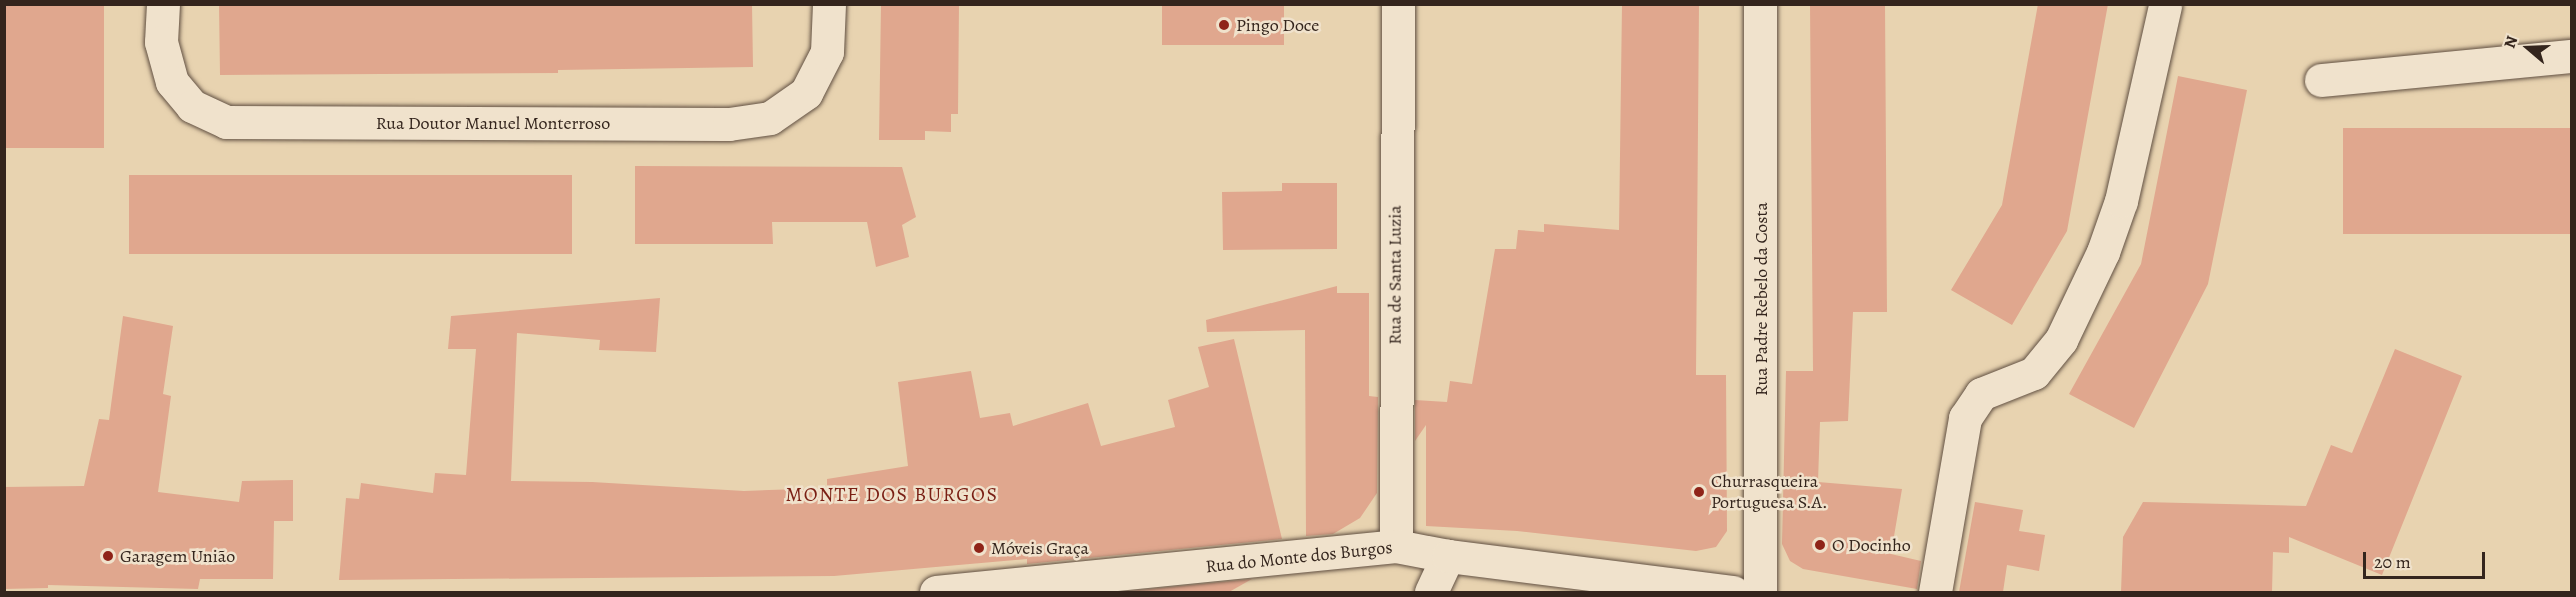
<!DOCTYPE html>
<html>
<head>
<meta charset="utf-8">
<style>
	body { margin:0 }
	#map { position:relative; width:2576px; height:597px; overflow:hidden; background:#e8d3b0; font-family:Alegreya,serif }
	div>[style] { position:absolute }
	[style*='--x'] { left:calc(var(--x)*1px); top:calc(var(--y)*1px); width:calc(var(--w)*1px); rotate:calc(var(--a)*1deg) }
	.building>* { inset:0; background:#e0a78e; transform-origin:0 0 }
	.roads { filter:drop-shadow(0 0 2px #615042) drop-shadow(0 0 2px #615042) }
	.street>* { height:33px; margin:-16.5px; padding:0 16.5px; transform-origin:16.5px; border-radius:16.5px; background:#f0e2cc }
	.secondary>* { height:33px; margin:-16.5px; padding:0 16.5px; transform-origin:16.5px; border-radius:16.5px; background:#f0e2cc }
	.dots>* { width:16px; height:16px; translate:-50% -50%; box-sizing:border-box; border:3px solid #f0e2cc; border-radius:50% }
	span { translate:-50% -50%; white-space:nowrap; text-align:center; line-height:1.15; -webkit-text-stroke:5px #f0e2cc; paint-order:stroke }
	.poi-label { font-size:18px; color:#34251d }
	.left { translate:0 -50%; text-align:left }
	.street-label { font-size:18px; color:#34251d }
	.neighbourhood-label { font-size:20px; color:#7a1f14; letter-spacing:1.5px }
	.frame { position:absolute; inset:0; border:6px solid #34251d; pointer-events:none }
	.north { position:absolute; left:2498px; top:18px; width:60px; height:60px; -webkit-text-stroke:4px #f0e2cc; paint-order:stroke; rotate:289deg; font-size:16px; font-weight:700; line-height:24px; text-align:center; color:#34251d }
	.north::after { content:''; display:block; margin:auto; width:21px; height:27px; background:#34251d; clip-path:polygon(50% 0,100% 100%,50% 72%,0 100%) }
	.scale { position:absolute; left:2363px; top:552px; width:122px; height:27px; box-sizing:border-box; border:3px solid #34251d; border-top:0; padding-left:8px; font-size:18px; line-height:21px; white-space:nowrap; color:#34251d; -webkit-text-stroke:4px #f0e2cc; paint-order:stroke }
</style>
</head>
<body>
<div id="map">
	<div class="building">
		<div style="left:4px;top:4px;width:100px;height:144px"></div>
		<div style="clip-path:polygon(219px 4px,752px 4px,753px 67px,558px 70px,558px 73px,220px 75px)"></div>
		<div style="clip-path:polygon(881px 4px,959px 4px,958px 114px,951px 114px,951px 132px,925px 131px,925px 140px,879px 140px)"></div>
		<div style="left:1162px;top:4px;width:122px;height:41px"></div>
		<div style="clip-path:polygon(1622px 4px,1699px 4px,1696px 375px,1726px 375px,1727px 531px,1716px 547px,1696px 551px,1517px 531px,1426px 526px,1426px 425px,1415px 441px,1415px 400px,1447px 402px,1450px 381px,1472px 384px,1495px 249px,1516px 249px,1518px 230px,1544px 232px,1544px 224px,1619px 230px)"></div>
		<div style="clip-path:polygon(1810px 4px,1885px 4px,1887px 312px,1853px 312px,1848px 421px,1820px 422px,1818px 482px,1902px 489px,1891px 554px,1921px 561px,1917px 589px,1803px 569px,1790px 561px,1782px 544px,1786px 371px,1813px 371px)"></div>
		<div style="clip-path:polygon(2038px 4px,2108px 4px,2067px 231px,2012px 325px,1951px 290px,2002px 205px)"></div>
		<div style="clip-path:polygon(2178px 76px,2247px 90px,2208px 284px,2134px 428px,2069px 394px,2141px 264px)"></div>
		<div style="left:2571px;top:128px;width:106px;height:228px;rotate:90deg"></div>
		<div style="clip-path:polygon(635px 166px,902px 167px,916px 217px,902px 225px,909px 257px,876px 267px,867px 222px,772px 222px,773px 244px,635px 244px)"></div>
		<div style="left:129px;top:175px;width:443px;height:79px"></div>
		<div style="clip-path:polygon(1282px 183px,1337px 183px,1337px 249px,1223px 250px,1222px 192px,1282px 191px)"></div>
		<div style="clip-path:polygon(1337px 286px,1337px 293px,1369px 293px,1369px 396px,1378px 397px,1377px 493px,1360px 518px,1333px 534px,1306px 536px,1305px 330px,1207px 332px,1206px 320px)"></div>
		<div style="clip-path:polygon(660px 298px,656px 352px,599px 350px,600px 340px,517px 333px,511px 481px,592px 482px,744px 491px,827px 488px,827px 479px,908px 466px,898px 382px,971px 371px,980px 418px,1010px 413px,1013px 426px,1088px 403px,1101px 446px,1175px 427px,1168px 400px,1209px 387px,1198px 347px,1234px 339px,1282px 539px,1027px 564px,1027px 559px,834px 576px,339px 580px,346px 498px,359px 499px,361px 483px,433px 493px,435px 473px,466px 475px,476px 349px,448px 349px,451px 316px)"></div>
		<div style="clip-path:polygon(123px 316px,173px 326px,163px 394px,171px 396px,158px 492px,239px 502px,242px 481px,293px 480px,293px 521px,274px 521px,273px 579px,200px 579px,198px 589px,48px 585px,48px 588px,4px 589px,4px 487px,84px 486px,99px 419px,109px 420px)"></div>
		<div style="clip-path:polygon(2395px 349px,2462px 376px,2382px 575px,2289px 537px,2289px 553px,2273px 552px,2272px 592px,2121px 592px,2123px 537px,2143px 502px,2306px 506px,2331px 445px,2352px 453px)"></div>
		<div style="clip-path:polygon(1975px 502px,2023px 510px,2019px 531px,2045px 535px,2039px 571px,2007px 565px,2003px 592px,1959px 592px)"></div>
		<div style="clip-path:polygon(1252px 579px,1229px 592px,1119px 592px)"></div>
	</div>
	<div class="roads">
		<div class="street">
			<div style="--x:163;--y:4;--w:38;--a:93"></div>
			<div style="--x:161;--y:42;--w:41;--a:74.6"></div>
			<div style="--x:172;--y:82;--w:31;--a:50"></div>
			<div style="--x:192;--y:106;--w:38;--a:25"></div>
			<div style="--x:226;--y:122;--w:503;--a:0.23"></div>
			<div style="--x:729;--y:124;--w:41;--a:-8.3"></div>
			<div style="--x:770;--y:118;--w:44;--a:-34.8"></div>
			<div style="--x:806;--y:93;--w:46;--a:-62.9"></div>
			<div style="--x:827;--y:52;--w:48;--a:-87.6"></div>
			<div style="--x:2321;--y:80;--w:252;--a:-5.5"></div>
			<div style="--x:1396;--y:546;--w:542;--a:-89.79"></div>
			<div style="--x:1431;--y:592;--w:40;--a:-65"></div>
			<div style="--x:1760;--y:592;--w:588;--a:-90"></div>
			<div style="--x:1935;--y:592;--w:177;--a:-80.2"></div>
			<div style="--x:1965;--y:418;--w:29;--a:-56"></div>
			<div style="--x:1981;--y:394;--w:57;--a:-21.6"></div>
			<div style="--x:2034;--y:373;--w:43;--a:-50.7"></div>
			<div style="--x:2061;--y:340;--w:98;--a:-64.5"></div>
			<div style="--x:2103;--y:252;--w:54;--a:-70.6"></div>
			<div style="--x:2121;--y:201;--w:200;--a:-77.3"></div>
		</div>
		<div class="secondary">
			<div style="--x:936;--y:592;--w:462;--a:-5.7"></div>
			<div style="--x:1396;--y:546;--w:53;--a:10.9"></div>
			<div style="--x:1448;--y:556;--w:287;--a:7.2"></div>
		</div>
	</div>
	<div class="dots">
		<div style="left:1224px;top:25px;background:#8f2418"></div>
		<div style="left:1699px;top:492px;background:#8f2418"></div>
		<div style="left:1820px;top:545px;background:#8f2418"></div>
		<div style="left:979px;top:548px;background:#8f2418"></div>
		<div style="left:108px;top:556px;background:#8f2418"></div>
	</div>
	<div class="poi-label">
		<span class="left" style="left:1236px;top:25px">Pingo Doce</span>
		<span class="left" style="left:1711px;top:492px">Churrasqueira<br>Portuguesa S.A.</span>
		<span class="left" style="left:1832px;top:545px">O Docinho</span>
		<span class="left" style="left:991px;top:548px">Móveis Graça</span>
		<span class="left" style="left:120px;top:556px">Garagem União</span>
	</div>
	<div class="street-label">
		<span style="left:493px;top:123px">Rua Doutor Manuel Monterroso</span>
		<span style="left:1395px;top:275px;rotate:-90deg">Rua de Santa Luzia</span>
		<span style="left:1761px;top:299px;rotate:-90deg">Rua Padre Rebelo da Costa</span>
		<span style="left:1299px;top:557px;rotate:-6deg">Rua do Monte dos Burgos</span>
	</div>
	<div class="neighbourhood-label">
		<span style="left:892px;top:494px">MONTE DOS BURGOS</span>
	</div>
	<div class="frame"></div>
	<div class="north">N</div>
	<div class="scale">20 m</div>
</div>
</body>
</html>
